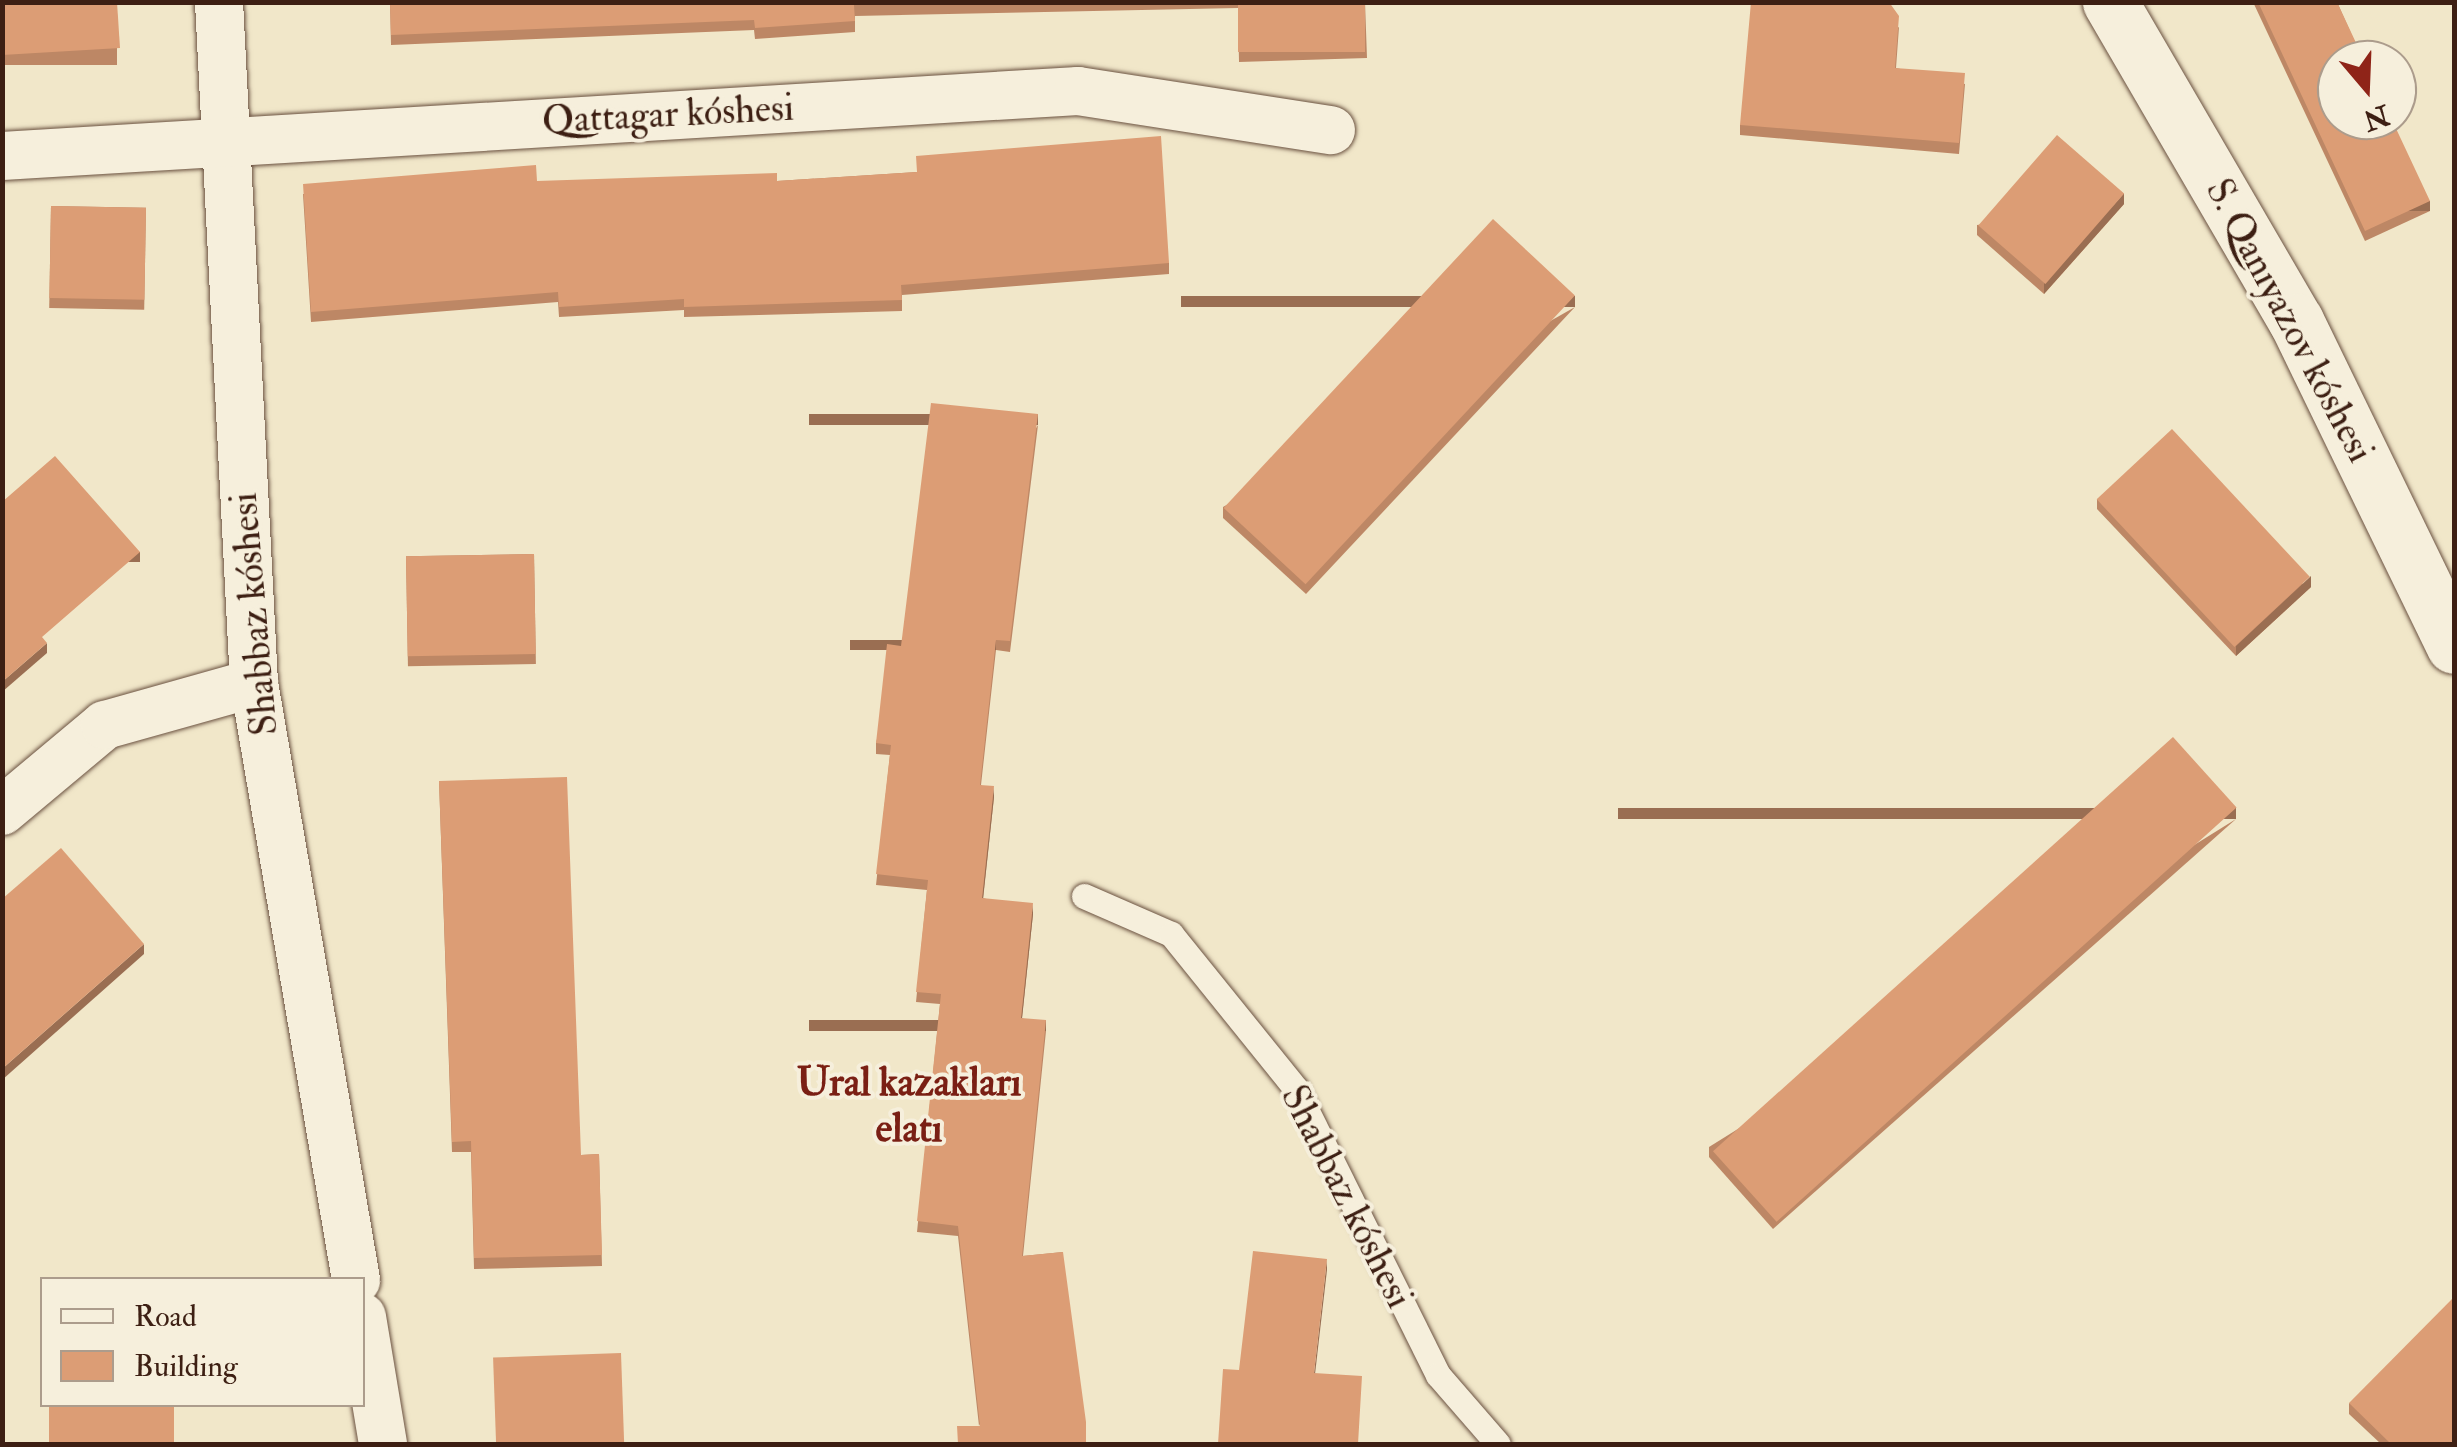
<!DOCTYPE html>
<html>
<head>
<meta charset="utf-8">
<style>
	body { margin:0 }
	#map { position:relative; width:2457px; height:1447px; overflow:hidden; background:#f1e7c9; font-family:"IM FELL Double Pica",serif }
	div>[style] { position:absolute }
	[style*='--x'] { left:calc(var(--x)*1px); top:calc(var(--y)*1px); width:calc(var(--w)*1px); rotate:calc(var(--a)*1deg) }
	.roads { filter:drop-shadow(0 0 2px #6a5140) drop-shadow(0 0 2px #6a5140) }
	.service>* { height:25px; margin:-12.5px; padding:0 12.5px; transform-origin:12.5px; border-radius:12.5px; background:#f6efdc }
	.minor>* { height:48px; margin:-24px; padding:0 24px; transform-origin:24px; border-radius:24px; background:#f6efdc }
	.tertiary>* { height:55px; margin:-27.5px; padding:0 27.5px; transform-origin:27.5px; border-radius:27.5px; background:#f6efdc }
	.wall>* { inset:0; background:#bd8765; transform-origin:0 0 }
	.shaded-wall>* { inset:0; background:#9a6e52; transform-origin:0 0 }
	.building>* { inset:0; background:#dc9d75; transform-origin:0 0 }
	span { translate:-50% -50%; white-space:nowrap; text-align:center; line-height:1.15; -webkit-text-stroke:8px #f6efdc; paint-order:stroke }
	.street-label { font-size:38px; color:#3d1f13 }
	.neighbourhood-label { font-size:40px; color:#7a1f14; font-weight:700 }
	.frame { position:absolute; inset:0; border:5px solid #3d1f13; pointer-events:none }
	.legend { position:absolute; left:40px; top:1277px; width:325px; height:130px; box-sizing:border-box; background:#f6efdc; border:2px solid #ac9c8c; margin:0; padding:12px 18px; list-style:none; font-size:30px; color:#3d1f13 }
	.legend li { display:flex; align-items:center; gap:20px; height:50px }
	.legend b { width:50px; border:2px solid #ac9c8c }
	.north { position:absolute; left:2317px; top:40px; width:100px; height:100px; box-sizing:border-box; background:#f6efdc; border:2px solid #ac9c8c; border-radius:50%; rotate:161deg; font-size:28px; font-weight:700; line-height:40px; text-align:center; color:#3d1f13 }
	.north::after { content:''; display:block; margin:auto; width:35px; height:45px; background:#8f2418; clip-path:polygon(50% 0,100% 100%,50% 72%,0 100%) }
</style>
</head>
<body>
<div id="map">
	<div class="roads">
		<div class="service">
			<div style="--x:1084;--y:896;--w:95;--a:23.6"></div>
			<div style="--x:1171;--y:934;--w:199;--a:51.1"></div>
			<div style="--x:1296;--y:1089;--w:319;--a:63.6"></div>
			<div style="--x:1438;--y:1375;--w:91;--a:49"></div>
		</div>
		<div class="minor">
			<div style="--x:219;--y:2;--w:682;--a:87.06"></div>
			<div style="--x:254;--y:683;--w:606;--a:80.3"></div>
			<div style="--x:2;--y:156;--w:1078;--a:-3.46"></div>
			<div style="--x:1078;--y:91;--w:256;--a:8.8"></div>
			<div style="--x:2;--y:811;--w:134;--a:-39.9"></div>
			<div style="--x:105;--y:725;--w:155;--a:-15.7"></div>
			<div style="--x:362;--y:1317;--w:129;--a:80.6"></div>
		</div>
		<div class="tertiary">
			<div style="--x:2110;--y:2;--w:369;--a:59.8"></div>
			<div style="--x:2296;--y:321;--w:361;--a:64.1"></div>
		</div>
	</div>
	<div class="wall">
		<div style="left:2px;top:2px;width:115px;height:63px"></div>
		<div style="clip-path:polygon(390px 2px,1365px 2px,1367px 58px,1239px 62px,1238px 8px,855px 16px,855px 32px,755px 39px,754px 30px,391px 45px)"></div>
		<div style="clip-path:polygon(2253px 2px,2337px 2px,2430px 211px,2365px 241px)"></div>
		<div style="clip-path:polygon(1899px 27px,1896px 68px,1965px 84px,1959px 154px,1740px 135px,1740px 125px)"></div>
		<div style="clip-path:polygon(917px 172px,1169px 263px,1169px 274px,902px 295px,902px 311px,684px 317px,684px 310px,559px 317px,558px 302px,311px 322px,303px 194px,537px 181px,777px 181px)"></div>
		<div style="clip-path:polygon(2124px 204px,2044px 294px,1977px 235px,1977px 225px)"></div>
		<div style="left:51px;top:206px;width:95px;height:102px;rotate:1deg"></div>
		<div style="clip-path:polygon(1575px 307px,1306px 594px,1223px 518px,1223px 507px)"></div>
		<div style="clip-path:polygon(1038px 425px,1010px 652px,996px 650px,981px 785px,994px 797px,983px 898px,1033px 914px,1022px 1018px,1046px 1031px,1023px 1256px,1063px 1252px,979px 1426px,958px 1236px,917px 1232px,940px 1004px,916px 1002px,927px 890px,876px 885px,890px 755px,876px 754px,876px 743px,901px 646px)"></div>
		<div style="clip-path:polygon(2097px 499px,2311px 587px,2236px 656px,2097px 509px)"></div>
		<div style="left:534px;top:554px;width:110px;height:128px;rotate:89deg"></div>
		<div style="clip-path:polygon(439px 781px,581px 1155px,599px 1154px,602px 1266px,474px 1269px,471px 1152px,452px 1152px)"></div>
		<div style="clip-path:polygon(2236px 819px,1773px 1229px,1709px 1157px,1709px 1147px)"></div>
		<div style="clip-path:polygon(2349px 1403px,2454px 1444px,2381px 1444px,2349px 1414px)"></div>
	</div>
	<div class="shaded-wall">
		<div style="clip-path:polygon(2124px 193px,2124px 204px,2044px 294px,2044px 284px)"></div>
		<div style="left:2430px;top:201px;width:10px;height:72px;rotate:90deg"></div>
		<div style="left:1575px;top:296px;width:11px;height:394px;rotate:90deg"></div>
		<div style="left:1038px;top:414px;width:11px;height:229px;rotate:90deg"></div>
		<div style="left:140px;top:552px;width:10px;height:130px;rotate:90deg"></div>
		<div style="clip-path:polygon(2311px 576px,2311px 587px,2236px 656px,2236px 646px)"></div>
		<div style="left:996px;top:640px;width:10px;height:146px;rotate:90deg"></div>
		<div style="clip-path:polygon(47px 643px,47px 653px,2px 692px,2px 682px)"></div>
		<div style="clip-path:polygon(994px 786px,994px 797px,982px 909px,982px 898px)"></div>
		<div style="left:2236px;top:808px;width:11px;height:618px;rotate:90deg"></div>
		<div style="clip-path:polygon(1033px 903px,1033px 914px,1021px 1028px,1021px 1018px)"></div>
		<div style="clip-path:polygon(144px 944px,144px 954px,2px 1080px,2px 1069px)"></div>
		<div style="left:1046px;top:1020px;width:11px;height:237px;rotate:90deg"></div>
		<div style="clip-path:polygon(1327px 1259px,1327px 1270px,1314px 1383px,1314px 1373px)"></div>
	</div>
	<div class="building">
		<div style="clip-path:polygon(2px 2px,117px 2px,120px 48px,2px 55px)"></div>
		<div style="clip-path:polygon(390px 2px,988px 2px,854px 5px,855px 21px,755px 28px,754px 20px,391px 35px)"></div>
		<div style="left:1238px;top:2px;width:127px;height:50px"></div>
		<div style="clip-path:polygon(1751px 2px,1889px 2px,1899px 16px,1895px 68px,1965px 73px,1959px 143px,1740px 125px)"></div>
		<div style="clip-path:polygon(2258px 2px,2337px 2px,2364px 60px,2337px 60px,2337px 120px,2392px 120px,2430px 201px,2365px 231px)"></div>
		<div style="left:2057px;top:135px;width:89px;height:120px;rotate:41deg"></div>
		<div style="clip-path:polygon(1161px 136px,1169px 263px,901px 285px,902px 300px,684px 307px,684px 299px,559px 307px,558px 292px,311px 312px,303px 184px,536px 165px,537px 181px,777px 173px,777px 181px,917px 172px,916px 156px)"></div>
		<div style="left:51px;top:206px;width:95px;height:92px;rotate:1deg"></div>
		<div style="left:1493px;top:219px;width:112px;height:395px;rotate:43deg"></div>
		<div style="clip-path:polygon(931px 403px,1038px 414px,1010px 641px,996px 640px,980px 785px,994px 786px,982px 898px,1033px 903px,1021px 1018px,1046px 1020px,1022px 1256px,1063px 1252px,1086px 1422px,1086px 1444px,958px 1444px,957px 1426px,980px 1426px,958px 1226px,917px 1221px,941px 994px,916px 992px,928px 880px,876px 874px,891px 745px,876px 743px,887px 644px,901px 646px)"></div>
		<div style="left:2172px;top:429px;width:202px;height:103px;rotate:47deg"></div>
		<div style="clip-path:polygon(55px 456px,140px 552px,42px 637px,47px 643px,2px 682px,2px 502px)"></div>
		<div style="left:534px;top:554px;width:100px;height:128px;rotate:89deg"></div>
		<div style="left:2173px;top:737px;width:95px;height:619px;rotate:48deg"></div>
		<div style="clip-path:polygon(567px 777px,581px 1155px,599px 1154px,602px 1255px,474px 1258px,471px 1141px,452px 1142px,439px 781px)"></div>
		<div style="clip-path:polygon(61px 848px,144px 944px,2px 1069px,2px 899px)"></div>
		<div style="clip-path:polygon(1253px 1251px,1327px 1259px,1314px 1373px,1362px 1376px,1358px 1444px,1218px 1444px,1223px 1369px,1239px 1370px)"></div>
		<div style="clip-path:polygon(2454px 1297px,2454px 1444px,2391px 1444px,2349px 1403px)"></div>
		<div style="left:621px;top:1353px;width:91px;height:128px;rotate:88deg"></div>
		<div style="left:49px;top:1404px;width:125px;height:40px"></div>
	</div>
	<div class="street-label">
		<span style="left:668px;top:115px;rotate:-3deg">Qattagar kóshesi</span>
		<span style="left:2289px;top:321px;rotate:62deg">S. Qanıyazov kóshesi</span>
		<span style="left:255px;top:614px;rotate:-95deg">Shabbaz kóshesi</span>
		<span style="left:1346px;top:1197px;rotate:63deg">Shabbaz kóshesi</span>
	</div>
	<div class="neighbourhood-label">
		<span style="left:909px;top:1106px">Ural kazakları<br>elatı</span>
	</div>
	<div class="frame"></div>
	<ul class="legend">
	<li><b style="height:12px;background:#f6efdc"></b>Road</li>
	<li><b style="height:28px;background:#dc9d75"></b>Building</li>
	</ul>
	<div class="north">N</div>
</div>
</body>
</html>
